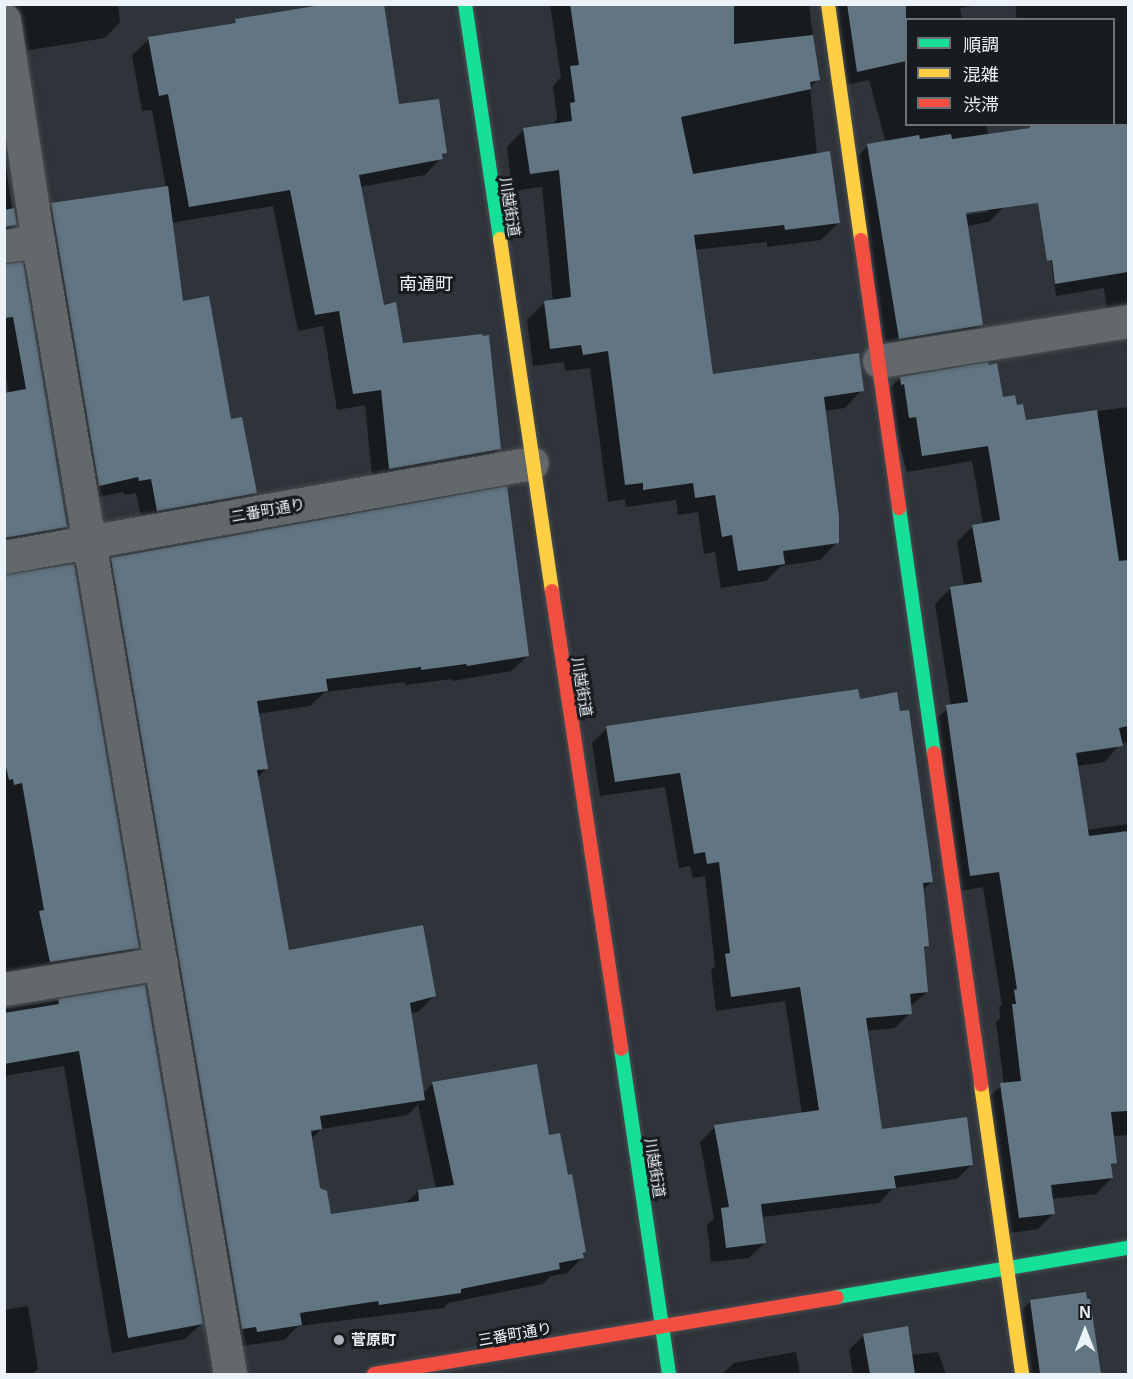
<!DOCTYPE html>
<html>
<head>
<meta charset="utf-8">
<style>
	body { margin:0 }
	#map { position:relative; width:1133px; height:1379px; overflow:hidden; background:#2e3439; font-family:Helvetica,"Noto Sans JP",sans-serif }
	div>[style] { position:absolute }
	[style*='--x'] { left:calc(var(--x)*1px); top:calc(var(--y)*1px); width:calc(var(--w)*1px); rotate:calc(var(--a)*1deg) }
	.shadow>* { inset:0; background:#0007 }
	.building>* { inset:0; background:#617583 }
	.roads { filter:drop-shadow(0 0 2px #4a4f53) drop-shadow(0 0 2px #4a4f53) }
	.street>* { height:33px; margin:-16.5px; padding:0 16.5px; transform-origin:16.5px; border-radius:16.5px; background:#63686b }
	.fast>* { height:14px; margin:-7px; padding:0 7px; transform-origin:7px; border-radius:7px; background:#16e098 }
	.slow>* { height:14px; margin:-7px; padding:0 7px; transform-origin:7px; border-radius:7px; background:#ffcf43 }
	.jam>* { height:14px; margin:-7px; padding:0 7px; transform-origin:7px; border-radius:7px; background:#f24e42 }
	.dots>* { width:16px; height:16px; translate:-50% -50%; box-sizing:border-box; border:3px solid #161c1f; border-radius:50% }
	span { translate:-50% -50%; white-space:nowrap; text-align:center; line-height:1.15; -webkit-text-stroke:6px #161c1f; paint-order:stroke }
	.street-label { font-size:15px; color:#ecf3f8 }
	.poi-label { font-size:15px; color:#ecf3f8; font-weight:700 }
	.left { translate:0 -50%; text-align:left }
	.quarter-label { font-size:18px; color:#ecf3f8 }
	.frame { position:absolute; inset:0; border:6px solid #ecf3f8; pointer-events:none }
	.legend { position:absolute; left:905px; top:18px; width:210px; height:108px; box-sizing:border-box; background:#161c1f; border:2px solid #6c7276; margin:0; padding:8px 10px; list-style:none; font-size:18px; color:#ecf3f8 }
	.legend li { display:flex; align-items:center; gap:12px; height:30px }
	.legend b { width:30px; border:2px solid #6c7276 }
	.north { position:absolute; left:1055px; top:1301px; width:60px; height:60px; -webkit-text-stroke:4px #161c1f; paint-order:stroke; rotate:0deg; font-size:16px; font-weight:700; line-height:24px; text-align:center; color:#ecf3f8 }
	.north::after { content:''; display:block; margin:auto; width:21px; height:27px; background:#ecf3f8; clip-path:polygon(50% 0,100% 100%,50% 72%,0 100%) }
</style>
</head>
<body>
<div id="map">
	<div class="shadow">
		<div style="clip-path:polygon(4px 4px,118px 4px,120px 22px,105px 38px,11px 53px)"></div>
		<div style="clip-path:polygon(550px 4px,809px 4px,818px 79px,810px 88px,817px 154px,838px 223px,821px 240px,767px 247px,767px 242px,694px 250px,712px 376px,862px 390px,845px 408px,824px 411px,837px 542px,820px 560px,781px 566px,766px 581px,721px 588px,715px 552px,704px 554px,698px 512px,678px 515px,676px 500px,626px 507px,625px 499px,608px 502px,590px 368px,565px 371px,564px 362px,533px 366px,527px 320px,545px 302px,553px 301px,542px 187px,512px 191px,507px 147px,524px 129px,553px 125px,557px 118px,553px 86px,561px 77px)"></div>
		<div style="clip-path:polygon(evenodd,838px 4px,986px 4px,960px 8px,962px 20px,906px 20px,906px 124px,986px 124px,1004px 207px,989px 222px,966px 226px,981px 325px,966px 340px,884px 353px,852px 161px,868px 146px,886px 143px,869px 80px,842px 86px,838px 4px,988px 208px,988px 212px,959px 216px,958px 213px,988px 208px)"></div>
		<div style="clip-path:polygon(1015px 4px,1128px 4px,1128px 307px,1107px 311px,1104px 288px,1056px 296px,1032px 124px,1114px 124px,1114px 20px,1017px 20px)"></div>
		<div style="clip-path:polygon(149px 39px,398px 106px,446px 152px,425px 175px,360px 187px,383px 306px,402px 345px,499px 449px,483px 466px,373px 485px,365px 405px,337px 410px,323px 326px,298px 331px,273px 206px,171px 223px,182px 303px,256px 492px,241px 508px,143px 525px,136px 493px,124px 495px,123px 492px,84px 500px,37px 219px,52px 204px,166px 188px,152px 110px,142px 111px,132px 55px)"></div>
		<div style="clip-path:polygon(4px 156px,15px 225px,4px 235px)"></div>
		<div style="clip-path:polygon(4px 265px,66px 526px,50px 542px,4px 550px,4px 395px,9px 394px,4px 366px)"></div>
		<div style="clip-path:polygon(900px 378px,1002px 399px,1015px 407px,1024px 421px,1128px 407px,1128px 742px,1121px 743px,1105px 762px,1077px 766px,1087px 830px,1128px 824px,1128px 1135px,1113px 1136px,1115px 1162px,1110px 1168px,1112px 1178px,1096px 1194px,1051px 1199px,1054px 1213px,1038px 1229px,1003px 1234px,984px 1101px,1004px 1084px,996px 1022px,1000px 1018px,999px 1007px,1002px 1005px,983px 887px,955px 892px,931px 723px,951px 706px,935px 604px,951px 588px,964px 586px,957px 542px,973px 526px,983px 524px,972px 461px,907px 472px,884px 394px)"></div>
		<div style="clip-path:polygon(evenodd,112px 560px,528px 655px,512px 671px,452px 681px,451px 679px,406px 685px,405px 682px,325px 692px,310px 706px,257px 714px,266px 769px,257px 778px,288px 951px,435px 995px,419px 1011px,410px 1014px,422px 1094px,432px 1084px,548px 1137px,585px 1252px,582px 1258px,567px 1273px,551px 1276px,543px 1284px,448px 1303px,444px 1308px,298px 1326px,284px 1340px,241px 1346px,96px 575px,112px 560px,418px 1104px,436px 1189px,418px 1191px,405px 1204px,330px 1216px,318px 1189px,311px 1139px,321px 1129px,408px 1115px,418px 1104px)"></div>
		<div style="clip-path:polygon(4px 577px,137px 947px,122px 963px,4px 982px)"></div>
		<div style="clip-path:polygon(607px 728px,932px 881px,922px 891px,928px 946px,923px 950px,927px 992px,910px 1007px,910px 1013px,895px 1028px,866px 1031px,880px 1130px,972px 1164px,957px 1179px,893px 1188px,879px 1203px,761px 1217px,764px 1243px,749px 1258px,711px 1262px,707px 1225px,714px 1218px,700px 1142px,715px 1127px,802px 1114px,785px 1001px,716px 1011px,711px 970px,715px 966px,705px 876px,693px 878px,690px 866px,679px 868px,665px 787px,600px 796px,592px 743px)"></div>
		<div style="clip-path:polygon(144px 986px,201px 1324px,185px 1339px,112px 1353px,64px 1066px,4px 1076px,4px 1009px)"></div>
		<div style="clip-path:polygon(1089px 1300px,1101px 1374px,1024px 1374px,1016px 1316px,1031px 1301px)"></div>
		<div style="clip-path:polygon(28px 1306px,38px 1369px,32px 1374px,4px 1374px,4px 1310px)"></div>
		<div style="clip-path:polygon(864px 1335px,911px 1355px,938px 1352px,946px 1374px,853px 1374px,849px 1350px)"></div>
		<div style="clip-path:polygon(796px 1352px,800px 1374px,722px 1374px,734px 1363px)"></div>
	</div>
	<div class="building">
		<div style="clip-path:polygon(327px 4px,384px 4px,399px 104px,439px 99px,447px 153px,442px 154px,443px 159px,359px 175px,384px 305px,396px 302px,403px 343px,482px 334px,483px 336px,489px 335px,501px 449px,389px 469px,381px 390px,353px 394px,339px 311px,315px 315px,290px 190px,189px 207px,168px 94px,159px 96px,148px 37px,236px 23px,235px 19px)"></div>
		<div style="clip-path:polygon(570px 4px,734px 4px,734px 44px,813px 35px,820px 80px,810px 82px,811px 89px,681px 117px,693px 174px,830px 151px,840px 223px,785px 230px,784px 225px,694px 235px,713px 374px,859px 353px,864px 391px,824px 397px,839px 517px,839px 543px,783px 551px,785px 564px,738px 571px,732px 535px,722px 537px,715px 495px,695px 498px,693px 483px,643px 490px,643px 483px,625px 485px,608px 351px,583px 355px,581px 345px,550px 349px,544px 301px,571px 297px,559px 170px,530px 174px,523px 128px,572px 121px,570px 103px,575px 102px,570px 66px,579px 65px)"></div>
		<div style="clip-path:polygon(847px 4px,906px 4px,906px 61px,857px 72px)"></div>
		<div style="clip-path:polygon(1030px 124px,1128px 124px,1128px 272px,1055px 284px,1052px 260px,1047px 261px,1038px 203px,966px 213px,983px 325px,899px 339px,867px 144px,919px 135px,920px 139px,951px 134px,952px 139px,1030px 128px)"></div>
		<div style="clip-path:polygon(168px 186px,183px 301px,209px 296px,231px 419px,242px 417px,257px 493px,157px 511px,151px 479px,139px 481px,138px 477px,99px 486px,51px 203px)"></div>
		<div style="clip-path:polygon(14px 208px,17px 225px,4px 227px,4px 210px)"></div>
		<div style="clip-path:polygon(23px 262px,67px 527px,4px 538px,4px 393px,26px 389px,13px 317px,4px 318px,4px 264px)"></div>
		<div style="clip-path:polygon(988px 362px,989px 365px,997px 363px,1003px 397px,1015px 395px,1017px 405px,1023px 404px,1026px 420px,1097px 410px,1119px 561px,1128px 560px,1128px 726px,1119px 728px,1123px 746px,1076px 753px,1089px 836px,1128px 831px,1128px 1111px,1111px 1112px,1117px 1163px,1111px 1164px,1113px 1178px,1051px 1185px,1055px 1214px,1019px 1218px,1000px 1083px,1021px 1081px,1012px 1004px,1016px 1004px,1014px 990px,1017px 989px,999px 872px,970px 876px,946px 705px,968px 702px,950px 587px,982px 582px,972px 525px,1000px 520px,988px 446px,922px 456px,916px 417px,909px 418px,904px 384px,901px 385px,900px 377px)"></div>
		<div style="clip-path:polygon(507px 486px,529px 656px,467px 666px,466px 664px,421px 670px,421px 667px,326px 679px,328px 691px,257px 701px,268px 769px,257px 770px,289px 950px,423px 925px,436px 996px,410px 1003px,425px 1100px,320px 1116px,322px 1129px,311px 1131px,320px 1188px,327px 1191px,331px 1214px,419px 1201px,418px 1190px,454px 1185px,432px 1082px,537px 1064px,549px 1135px,560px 1133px,568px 1175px,572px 1174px,586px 1252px,583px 1253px,584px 1258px,559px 1263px,560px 1269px,461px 1289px,461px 1293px,379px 1305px,378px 1301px,300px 1313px,302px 1325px,257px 1332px,256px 1327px,242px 1329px,111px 558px)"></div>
		<div style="clip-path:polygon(74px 564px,139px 948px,50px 962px,39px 911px,44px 910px,22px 783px,14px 785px,13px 779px,9px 780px,4px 758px,4px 575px)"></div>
		<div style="clip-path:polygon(858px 689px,860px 699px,897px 692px,900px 711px,909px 710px,933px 882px,923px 883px,929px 946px,924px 947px,928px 992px,910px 994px,912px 1014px,866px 1018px,882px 1129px,967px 1117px,973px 1165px,894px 1176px,896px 1188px,761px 1204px,766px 1243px,726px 1248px,721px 1208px,729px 1207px,714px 1125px,819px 1110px,800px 987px,731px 997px,725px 954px,730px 953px,719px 862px,707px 864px,705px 852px,694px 854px,680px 773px,615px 782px,606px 726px)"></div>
		<div style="clip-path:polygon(145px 985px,203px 1324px,128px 1338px,79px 1051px,4px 1064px,4px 1013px,59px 1004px,58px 999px)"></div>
		<div style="clip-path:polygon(1086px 1292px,1087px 1299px,1090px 1299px,1101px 1374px,1040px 1374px,1030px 1300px)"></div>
		<div style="clip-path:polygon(908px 1326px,915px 1374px,870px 1374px,863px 1334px)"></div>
	</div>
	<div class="roads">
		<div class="street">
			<div style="--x:4;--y:20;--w:224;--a:81.3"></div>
			<div style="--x:38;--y:241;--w:1149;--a:80.38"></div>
			<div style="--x:4;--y:246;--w:34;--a:-8"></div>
			<div style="--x:879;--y:361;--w:252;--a:-9.1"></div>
			<div style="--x:4;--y:557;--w:536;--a:-10.09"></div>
			<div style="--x:4;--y:989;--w:159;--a:-9.4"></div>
		</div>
		<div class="fast">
			<div style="--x:465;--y:4;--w:238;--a:81.5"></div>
			<div style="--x:899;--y:508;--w:247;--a:81.9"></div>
			<div style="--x:621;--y:1049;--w:329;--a:81.6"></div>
			<div style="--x:837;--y:1297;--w:295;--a:-9.6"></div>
		</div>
		<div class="slow">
			<div style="--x:828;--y:4;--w:238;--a:82"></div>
			<div style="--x:500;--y:239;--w:356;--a:81.6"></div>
			<div style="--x:981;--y:1085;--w:292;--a:81.9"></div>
		</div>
		<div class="jam">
			<div style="--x:861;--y:240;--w:271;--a:81.9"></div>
			<div style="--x:552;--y:591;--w:463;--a:81.4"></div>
			<div style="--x:934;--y:753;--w:335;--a:81.9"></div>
			<div style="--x:374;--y:1374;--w:469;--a:-9.4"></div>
		</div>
	</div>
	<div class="dots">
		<div style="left:339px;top:1340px;background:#aab0b5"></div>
	</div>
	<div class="street-label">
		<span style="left:510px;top:207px;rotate:81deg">川越街道</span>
		<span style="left:268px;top:510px;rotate:-10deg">二番町通り</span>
		<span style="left:582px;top:687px;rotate:81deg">川越街道</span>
		<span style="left:655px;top:1168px;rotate:81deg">川越街道</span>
		<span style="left:515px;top:1334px;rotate:-10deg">三番町通り</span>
	</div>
	<div class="poi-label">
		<span class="left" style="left:351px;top:1340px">菅原町</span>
	</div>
	<div class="quarter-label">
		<span style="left:426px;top:284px">南通町</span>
	</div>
	<div class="frame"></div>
	<ul class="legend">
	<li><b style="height:8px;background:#16e098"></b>順調</li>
	<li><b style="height:8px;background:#ffcf43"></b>混雑</li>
	<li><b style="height:8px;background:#f24e42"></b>渋滞</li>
	</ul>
	<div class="north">N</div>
</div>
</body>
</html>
